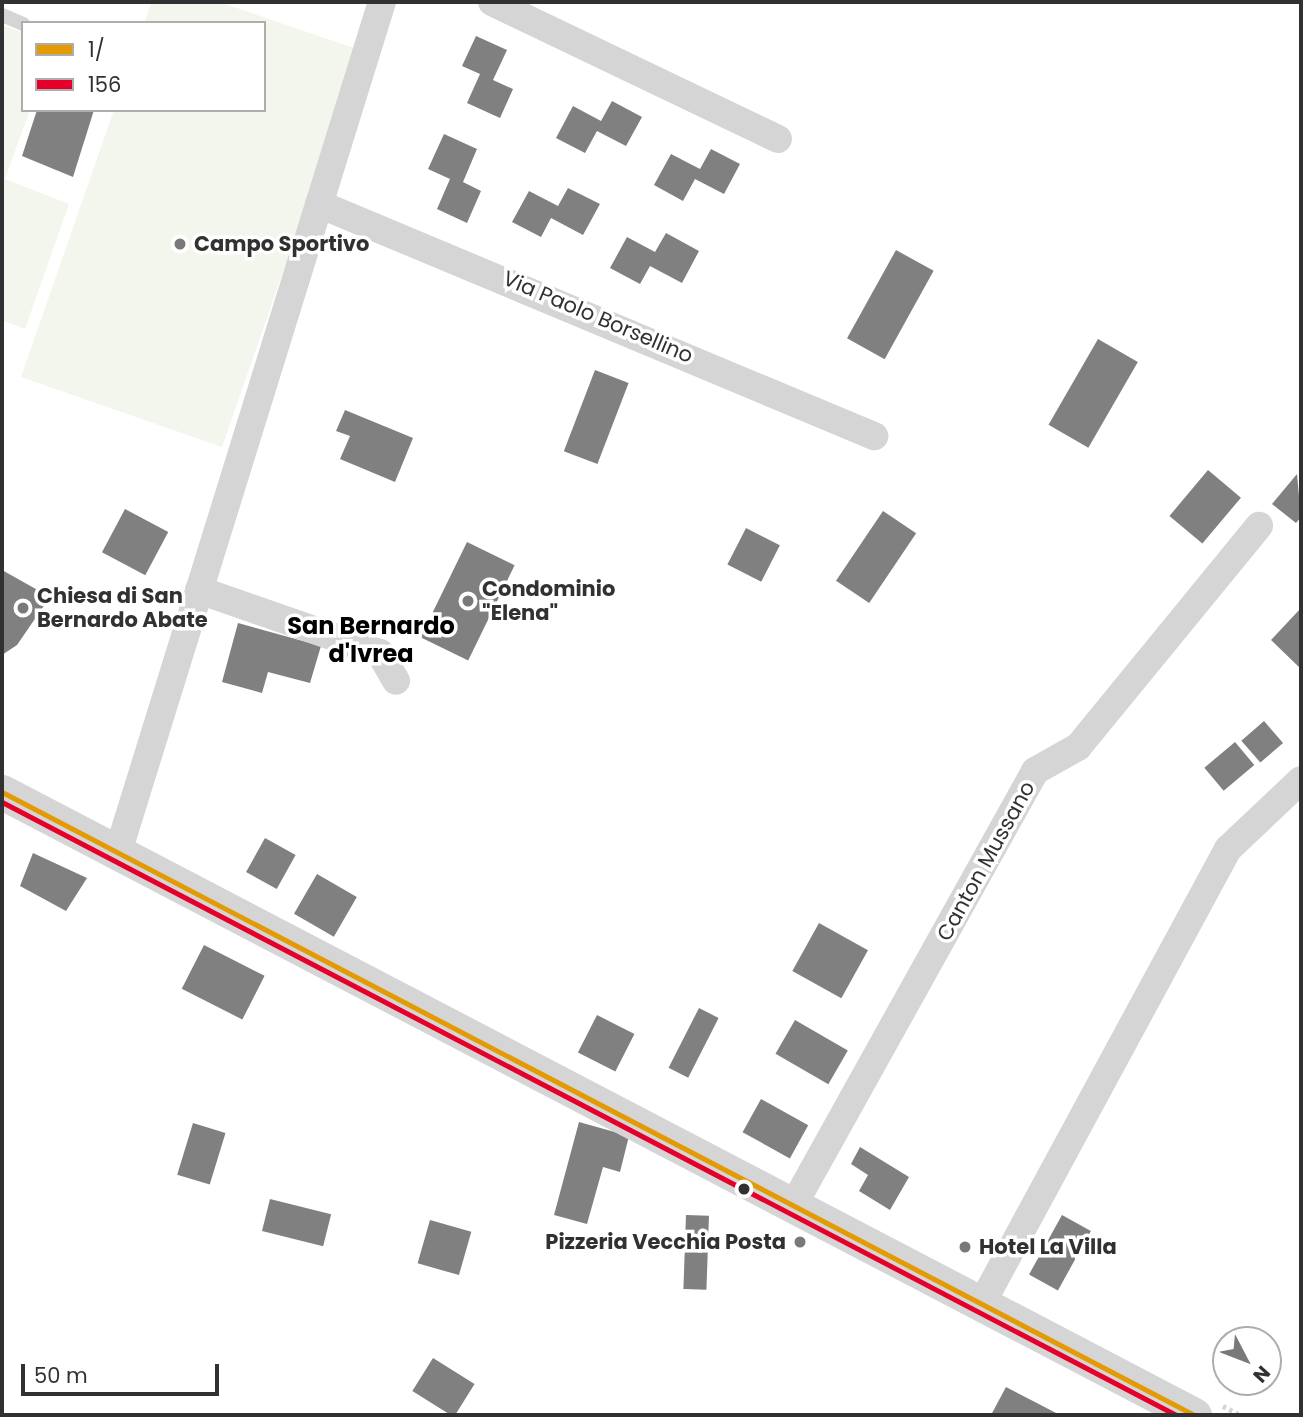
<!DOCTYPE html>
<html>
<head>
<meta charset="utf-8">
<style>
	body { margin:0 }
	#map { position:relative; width:1303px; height:1417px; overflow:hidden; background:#fff; font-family:Poppins,sans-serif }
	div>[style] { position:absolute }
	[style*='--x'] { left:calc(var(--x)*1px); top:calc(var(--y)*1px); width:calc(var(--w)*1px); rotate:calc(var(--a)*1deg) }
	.green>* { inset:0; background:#f2f6ed }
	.building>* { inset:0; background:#808080; transform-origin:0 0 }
	.path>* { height:4.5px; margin-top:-2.25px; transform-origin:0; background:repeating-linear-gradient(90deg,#d5d5d5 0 3.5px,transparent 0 7px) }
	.service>* { height:14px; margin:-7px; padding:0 7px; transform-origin:7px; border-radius:7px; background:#d5d5d5 }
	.minor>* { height:28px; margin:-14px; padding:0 14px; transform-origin:14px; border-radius:14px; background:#d5d5d5 }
	.tertiary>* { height:35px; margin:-17.5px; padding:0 17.5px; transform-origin:17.5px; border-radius:17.5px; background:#d5d5d5 }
	.bus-1>* { height:5px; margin:-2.5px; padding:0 2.5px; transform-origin:2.5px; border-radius:2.5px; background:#e39a05 }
	.bus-2>* { height:5px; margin:-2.5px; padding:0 2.5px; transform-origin:2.5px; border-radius:2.5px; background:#e4002b }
	.dots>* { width:19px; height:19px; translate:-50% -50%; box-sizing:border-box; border:4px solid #fff; border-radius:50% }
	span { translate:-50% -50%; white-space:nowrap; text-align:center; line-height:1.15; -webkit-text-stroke:7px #fff; paint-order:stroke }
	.poi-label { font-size:21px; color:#313131; font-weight:700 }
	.left { translate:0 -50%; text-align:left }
	.right { translate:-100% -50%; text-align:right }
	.street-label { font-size:21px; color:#313131 }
	.quarter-label { font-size:24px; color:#000; font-weight:700 }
	.frame { position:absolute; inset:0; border:4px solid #313131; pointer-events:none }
	.legend { position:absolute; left:21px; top:21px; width:245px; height:91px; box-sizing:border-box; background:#fff; border:2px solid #adadad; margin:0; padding:9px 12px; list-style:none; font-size:21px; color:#313131 }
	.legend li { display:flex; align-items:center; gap:14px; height:35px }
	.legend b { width:35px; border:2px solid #adadad }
	.north { position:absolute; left:1212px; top:1326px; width:70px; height:70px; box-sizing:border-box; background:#fff; border:2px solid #adadad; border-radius:50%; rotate:132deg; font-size:19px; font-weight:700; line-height:28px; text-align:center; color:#313131 }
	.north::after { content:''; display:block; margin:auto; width:24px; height:32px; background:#797979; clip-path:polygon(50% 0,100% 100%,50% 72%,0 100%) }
	.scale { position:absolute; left:21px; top:1364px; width:198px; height:32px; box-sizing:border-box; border:4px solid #313131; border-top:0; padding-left:9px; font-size:21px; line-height:24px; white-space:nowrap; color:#313131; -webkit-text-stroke:5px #fff; paint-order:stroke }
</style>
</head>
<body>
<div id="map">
	<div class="green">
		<div style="clip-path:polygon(152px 2px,219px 2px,360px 50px,222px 447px,21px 377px,114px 110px,264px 110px,264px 23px,144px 23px)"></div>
		<div style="clip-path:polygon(2px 24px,23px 33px,23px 110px,30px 110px,5px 179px,69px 204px,25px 329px,2px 320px)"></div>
	</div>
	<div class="building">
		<div style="clip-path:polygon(476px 36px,507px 50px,493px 80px,513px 89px,500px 118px,467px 103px,480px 74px,462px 66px)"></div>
		<div style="clip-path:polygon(612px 101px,642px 117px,626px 146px,597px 131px,585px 153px,556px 138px,573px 106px,601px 121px)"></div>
		<div style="clip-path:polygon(37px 110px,94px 110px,73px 177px,22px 156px)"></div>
		<div style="clip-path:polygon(444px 134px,477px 149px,463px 182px,481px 191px,467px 223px,437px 209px,450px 179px,428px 169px)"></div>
		<div style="clip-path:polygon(711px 149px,740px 164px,724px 194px,695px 179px,683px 201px,654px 185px,671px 154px,700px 169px)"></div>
		<div style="clip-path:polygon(568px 188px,600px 204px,583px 235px,551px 218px,541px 237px,512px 222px,529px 191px,558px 206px)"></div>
		<div style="clip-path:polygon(666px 233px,699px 251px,682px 283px,650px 266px,640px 284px,610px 268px,627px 237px,655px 252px)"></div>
		<div style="left:896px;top:250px;width:43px;height:101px;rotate:29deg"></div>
		<div style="left:1098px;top:339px;width:46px;height:99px;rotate:30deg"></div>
		<div style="left:595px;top:370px;width:36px;height:87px;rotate:21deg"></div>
		<div style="clip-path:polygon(345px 410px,413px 438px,395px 482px,340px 459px,350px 436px,336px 431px)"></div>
		<div style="left:1208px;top:470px;width:43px;height:60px;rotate:40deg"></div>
		<div style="clip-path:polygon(1297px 474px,1301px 517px,1296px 523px,1272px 504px)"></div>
		<div style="left:125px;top:509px;width:49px;height:49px;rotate:28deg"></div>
		<div style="left:883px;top:511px;width:40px;height:84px;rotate:34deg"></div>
		<div style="left:746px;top:528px;width:38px;height:41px;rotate:27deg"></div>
		<div style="left:467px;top:542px;width:53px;height:106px;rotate:26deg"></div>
		<div style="clip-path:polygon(2px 570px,50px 597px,17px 645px,2px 655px)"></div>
		<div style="clip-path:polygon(1301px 608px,1301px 669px,1271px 640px)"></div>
		<div style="clip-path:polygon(238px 623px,321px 646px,310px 683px,268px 672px,262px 693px,222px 682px)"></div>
		<div style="left:1264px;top:721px;width:29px;height:30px;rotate:49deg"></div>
		<div style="left:1235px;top:742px;width:30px;height:40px;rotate:50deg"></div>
		<div style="left:265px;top:838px;width:35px;height:39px;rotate:29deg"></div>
		<div style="clip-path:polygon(33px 853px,87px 878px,66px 911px,20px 886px)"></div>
		<div style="left:317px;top:874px;width:46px;height:46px;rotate:30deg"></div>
		<div style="left:819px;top:923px;width:56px;height:55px;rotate:29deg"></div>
		<div style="left:204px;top:945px;width:68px;height:49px;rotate:27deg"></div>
		<div style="left:699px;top:1008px;width:22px;height:67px;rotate:27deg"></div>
		<div style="left:597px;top:1015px;width:42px;height:42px;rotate:27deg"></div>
		<div style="left:795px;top:1020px;width:61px;height:39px;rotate:30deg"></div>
		<div style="left:761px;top:1099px;width:54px;height:38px;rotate:29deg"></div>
		<div style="clip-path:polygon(579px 1122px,629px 1136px,620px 1172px,603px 1167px,587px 1224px,554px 1215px)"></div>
		<div style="left:193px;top:1123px;width:34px;height:54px;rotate:17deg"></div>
		<div style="clip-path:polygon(860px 1147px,909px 1177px,890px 1210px,859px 1191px,868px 1175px,851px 1164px)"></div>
		<div style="left:270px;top:1199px;width:63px;height:33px;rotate:14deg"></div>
		<div style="left:686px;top:1215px;width:23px;height:74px;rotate:2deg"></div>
		<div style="left:1062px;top:1215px;width:33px;height:68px;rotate:29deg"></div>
		<div style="left:430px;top:1220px;width:43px;height:45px;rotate:16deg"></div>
		<div style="left:433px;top:1358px;width:49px;height:39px;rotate:32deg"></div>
		<div style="clip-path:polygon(1006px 1387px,1060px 1415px,991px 1415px)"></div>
	</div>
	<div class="path">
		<div style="--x:1223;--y:1406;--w:20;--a:27"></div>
	</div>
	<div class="service">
		<div style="--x:2;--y:15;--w:23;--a:23"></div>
	</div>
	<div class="minor">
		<div style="--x:492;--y:2;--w:317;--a:25.6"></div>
		<div style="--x:319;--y:204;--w:602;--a:22.69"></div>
		<div style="--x:199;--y:590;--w:192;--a:19.2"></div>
		<div style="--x:380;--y:653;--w:32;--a:60"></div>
		<div style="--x:118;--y:852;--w:890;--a:-72.75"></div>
		<div style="--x:793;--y:1206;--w:498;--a:-60.9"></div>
		<div style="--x:1035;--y:771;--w:49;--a:-29.2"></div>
		<div style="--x:1078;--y:747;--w:286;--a:-50.7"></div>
		<div style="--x:981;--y:1305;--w:519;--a:-61.56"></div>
		<div style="--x:1228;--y:849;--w:100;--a:-43.4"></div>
	</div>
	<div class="tertiary">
		<div style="--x:2;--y:792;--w:1345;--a:27.59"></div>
	</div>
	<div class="bus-1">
		<div style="--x:2;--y:792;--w:1345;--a:27.59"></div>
	</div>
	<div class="bus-2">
		<div style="--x:2;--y:802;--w:1324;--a:27.57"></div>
	</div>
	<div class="dots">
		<div style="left:180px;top:244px;background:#797979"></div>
		<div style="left:468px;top:601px;background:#797979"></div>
		<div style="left:23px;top:608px;background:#797979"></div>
		<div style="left:744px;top:1189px;background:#313131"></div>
		<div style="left:800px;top:1242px;background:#797979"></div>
		<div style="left:965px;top:1247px;background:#797979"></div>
	</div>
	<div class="poi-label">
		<span class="left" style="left:194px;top:244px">Campo Sportivo</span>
		<span class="left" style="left:482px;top:601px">Condominio<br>"Elena"</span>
		<span class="left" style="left:37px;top:608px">Chiesa di San<br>Bernardo Abate</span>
		<span class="right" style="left:786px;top:1242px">Pizzeria Vecchia Posta</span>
		<span class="left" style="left:979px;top:1247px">Hotel La Villa</span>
	</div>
	<div class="street-label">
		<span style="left:598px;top:317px;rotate:23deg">Via Paolo Borsellino</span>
		<span style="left:986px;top:861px;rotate:-61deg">Canton Mussano</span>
	</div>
	<div class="quarter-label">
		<span style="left:371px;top:640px">San Bernardo<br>d'Ivrea</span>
	</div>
	<div class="frame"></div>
	<ul class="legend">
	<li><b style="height:9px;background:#e39a05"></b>1/</li>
	<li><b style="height:9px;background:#e4002b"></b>156</li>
	</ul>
	<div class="north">N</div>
	<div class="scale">50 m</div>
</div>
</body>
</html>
